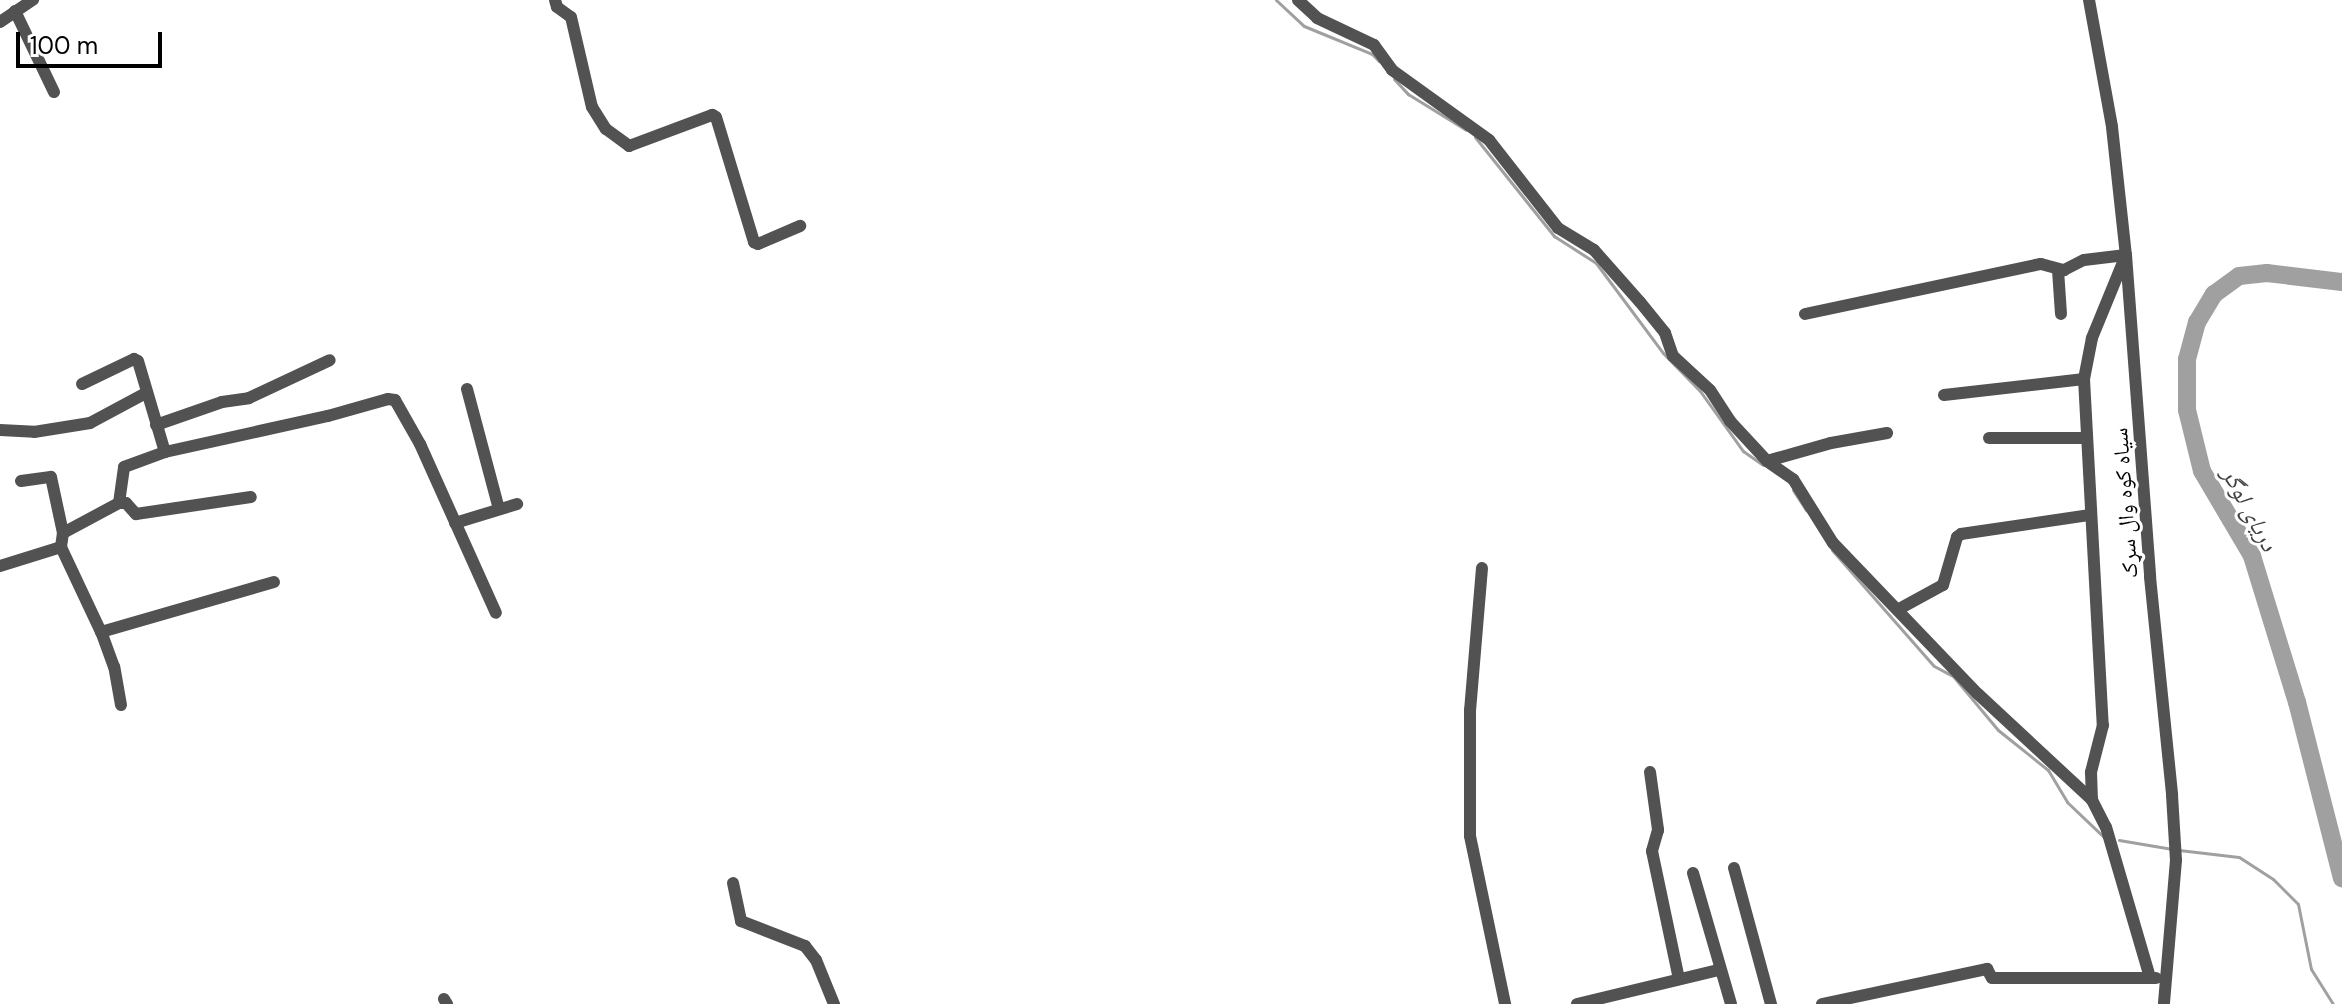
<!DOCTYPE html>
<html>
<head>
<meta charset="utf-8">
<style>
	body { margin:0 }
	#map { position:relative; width:2342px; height:1004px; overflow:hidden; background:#fff; font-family:"DM Sans","Noto Naskh Arabic",sans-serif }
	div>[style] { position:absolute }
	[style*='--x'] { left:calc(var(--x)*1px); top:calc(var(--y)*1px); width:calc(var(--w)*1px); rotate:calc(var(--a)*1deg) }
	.stream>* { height:3px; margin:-1.5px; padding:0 1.5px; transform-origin:1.5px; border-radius:1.5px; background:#a0a0a0 }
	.river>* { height:18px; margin:-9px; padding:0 9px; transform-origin:9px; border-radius:9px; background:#a0a0a0 }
	.minor>* { height:12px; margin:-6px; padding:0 6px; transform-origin:6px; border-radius:6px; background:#525252 }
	span { translate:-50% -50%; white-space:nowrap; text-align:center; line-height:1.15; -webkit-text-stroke:6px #fff; paint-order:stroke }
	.street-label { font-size:22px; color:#000 }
	.water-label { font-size:24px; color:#414141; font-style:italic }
	.scale { position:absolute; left:16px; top:32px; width:146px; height:36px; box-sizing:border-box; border:4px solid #000; border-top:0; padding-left:10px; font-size:24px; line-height:28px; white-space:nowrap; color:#000; -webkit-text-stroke:6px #fff; paint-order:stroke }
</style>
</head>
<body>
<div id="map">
	<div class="stream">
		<div style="--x:1276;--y:0;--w:38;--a:43"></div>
		<div style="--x:1304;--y:26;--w:74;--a:22.4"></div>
		<div style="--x:1372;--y:54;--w:10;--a:45"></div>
		<div style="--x:1394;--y:79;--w:21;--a:47"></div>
		<div style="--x:1408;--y:94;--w:68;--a:31.8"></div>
		<div style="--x:1475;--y:137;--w:127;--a:51.4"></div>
		<div style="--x:1554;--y:236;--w:50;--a:32.7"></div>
		<div style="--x:1596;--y:263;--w:112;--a:53.3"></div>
		<div style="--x:1663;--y:353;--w:53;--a:45.8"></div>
		<div style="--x:1700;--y:391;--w:74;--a:54.4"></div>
		<div style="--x:1743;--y:451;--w:24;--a:35"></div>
		<div style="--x:1793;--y:490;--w:24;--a:57"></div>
		<div style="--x:1832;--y:550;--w:154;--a:48.7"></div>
		<div style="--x:1934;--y:666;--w:21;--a:28"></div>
		<div style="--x:1953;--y:676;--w:70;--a:50.2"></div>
		<div style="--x:1998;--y:730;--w:64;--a:38.7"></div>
		<div style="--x:2048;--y:770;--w:37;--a:59"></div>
		<div style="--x:2067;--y:802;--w:52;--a:43.5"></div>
		<div style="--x:2119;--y:840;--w:54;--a:9.6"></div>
		<div style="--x:2179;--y:850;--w:60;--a:6.7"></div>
		<div style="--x:2239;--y:857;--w:40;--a:32.9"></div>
		<div style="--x:2273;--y:879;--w:35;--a:45"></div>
		<div style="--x:2298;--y:904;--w:66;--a:78.7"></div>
		<div style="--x:2311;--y:969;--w:41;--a:57.8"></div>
	</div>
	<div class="river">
		<div style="--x:2342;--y:282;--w:76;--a:-173.2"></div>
		<div style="--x:2267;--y:273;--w:28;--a:174"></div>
		<div style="--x:2239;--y:276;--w:31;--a:144"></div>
		<div style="--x:2214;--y:294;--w:33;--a:121"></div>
		<div style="--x:2197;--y:322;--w:38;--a:105"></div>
		<div style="--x:2187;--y:359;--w:51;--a:90"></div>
		<div style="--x:2187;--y:410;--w:63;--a:76.2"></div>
		<div style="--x:2202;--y:471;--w:99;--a:59.5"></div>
		<div style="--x:2252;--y:556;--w:153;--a:72.9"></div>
		<div style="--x:2297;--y:702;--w:182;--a:75.7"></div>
	</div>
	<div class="minor">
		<div style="--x:555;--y:0;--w:7;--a:74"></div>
		<div style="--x:557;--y:7;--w:17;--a:36"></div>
		<div style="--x:571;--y:17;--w:92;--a:76.9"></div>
		<div style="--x:592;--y:107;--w:26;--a:58"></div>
		<div style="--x:606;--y:129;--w:29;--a:36"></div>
		<div style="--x:629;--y:146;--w:89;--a:-20.5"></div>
		<div style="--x:712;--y:115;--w:4;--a:27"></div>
		<div style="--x:716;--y:117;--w:131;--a:73.1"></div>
		<div style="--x:754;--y:242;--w:4;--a:27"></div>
		<div style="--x:758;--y:244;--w:46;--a:-23.2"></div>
		<div style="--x:1298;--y:0;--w:26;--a:43"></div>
		<div style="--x:1317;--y:18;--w:63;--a:25.3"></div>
		<div style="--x:1374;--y:45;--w:31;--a:54"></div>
		<div style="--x:1392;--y:70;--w:120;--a:35.8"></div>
		<div style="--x:1489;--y:140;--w:112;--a:51.9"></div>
		<div style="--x:1558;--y:228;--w:42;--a:31.4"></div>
		<div style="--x:1594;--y:250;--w:69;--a:48.5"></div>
		<div style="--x:1640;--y:302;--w:40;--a:51"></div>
		<div style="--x:1665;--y:333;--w:24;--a:71"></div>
		<div style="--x:1673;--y:356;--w:50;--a:42.6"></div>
		<div style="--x:1710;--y:390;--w:37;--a:57"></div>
		<div style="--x:1730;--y:421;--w:54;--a:47.2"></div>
		<div style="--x:1767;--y:461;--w:32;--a:35"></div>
		<div style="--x:1793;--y:479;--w:75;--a:58"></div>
		<div style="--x:1833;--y:543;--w:209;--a:46.2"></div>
		<div style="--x:1978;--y:694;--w:156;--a:42.9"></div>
		<div style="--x:2089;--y:0;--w:129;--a:79.7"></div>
		<div style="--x:2112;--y:127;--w:129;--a:83.8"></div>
		<div style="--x:2126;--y:255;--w:323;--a:85.7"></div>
		<div style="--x:2150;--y:577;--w:219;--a:84.2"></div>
		<div style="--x:2172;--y:795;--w:65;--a:86.5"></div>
		<div style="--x:2176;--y:860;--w:144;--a:94.8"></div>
		<div style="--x:15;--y:11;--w:90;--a:64.3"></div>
		<div style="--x:0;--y:22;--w:40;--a:-34"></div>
		<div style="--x:2058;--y:270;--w:44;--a:86.1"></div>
		<div style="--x:1805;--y:314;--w:241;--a:-12"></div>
		<div style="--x:2041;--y:264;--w:24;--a:15"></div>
		<div style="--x:2064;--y:270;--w:22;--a:-27"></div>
		<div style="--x:2084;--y:260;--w:42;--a:-6.8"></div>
		<div style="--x:2126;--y:255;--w:90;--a:112.3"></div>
		<div style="--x:2092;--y:338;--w:42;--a:101"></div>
		<div style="--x:2084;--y:379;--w:347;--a:86.9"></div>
		<div style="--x:2103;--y:725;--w:49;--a:104.3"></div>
		<div style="--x:2091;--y:772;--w:28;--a:88"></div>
		<div style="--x:2092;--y:800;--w:30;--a:63"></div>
		<div style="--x:2106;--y:827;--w:156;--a:73.7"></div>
		<div style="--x:82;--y:384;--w:58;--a:-25.7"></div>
		<div style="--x:134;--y:359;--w:4;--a:27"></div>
		<div style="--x:138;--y:361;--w:95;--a:73.5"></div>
		<div style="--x:467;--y:389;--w:124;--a:75.1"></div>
		<div style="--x:1944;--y:395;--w:141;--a:-6.5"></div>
		<div style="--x:156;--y:425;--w:70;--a:-19.2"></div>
		<div style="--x:222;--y:402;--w:27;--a:-8"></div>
		<div style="--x:249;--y:398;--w:89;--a:-25.1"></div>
		<div style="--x:0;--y:430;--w:34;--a:3"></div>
		<div style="--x:34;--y:432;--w:57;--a:-9.1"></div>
		<div style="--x:90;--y:423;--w:64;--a:-28.2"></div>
		<div style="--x:1989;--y:438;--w:97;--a:0"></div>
		<div style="--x:1767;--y:461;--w:66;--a:-15.7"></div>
		<div style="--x:1831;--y:443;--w:57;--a:-10.1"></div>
		<div style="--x:21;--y:481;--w:30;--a:-8"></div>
		<div style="--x:51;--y:477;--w:57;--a:77.9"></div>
		<div style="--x:119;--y:503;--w:7;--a:0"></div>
		<div style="--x:126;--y:503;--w:15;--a:48"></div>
		<div style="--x:136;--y:514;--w:116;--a:-8.4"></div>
		<div style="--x:455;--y:523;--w:65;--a:-17"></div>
		<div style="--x:0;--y:566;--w:64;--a:-17.3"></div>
		<div style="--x:1482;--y:568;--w:143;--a:94.8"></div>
		<div style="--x:1470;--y:710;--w:126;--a:90"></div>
		<div style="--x:1470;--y:836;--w:172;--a:78.2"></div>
		<div style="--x:1899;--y:609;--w:50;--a:-28.6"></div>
		<div style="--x:1943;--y:585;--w:50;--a:-73.7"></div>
		<div style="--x:1957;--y:537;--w:5;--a:-37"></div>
		<div style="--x:1961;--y:534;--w:129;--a:-8.4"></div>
		<div style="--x:101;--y:632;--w:180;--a:-16.1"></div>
		<div style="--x:121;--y:705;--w:39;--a:-100"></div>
		<div style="--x:114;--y:667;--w:37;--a:-110"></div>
		<div style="--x:101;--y:632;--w:94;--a:-115.2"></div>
		<div style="--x:61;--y:547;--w:14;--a:-82"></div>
		<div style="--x:63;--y:533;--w:64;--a:-28.2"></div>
		<div style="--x:119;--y:503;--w:36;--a:-82"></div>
		<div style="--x:124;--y:467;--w:44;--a:-20.1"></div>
		<div style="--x:165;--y:452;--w:167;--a:-12.5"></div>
		<div style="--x:328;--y:416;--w:62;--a:-15.8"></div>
		<div style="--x:388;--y:399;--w:7;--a:8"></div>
		<div style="--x:395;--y:400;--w:51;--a:60.4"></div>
		<div style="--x:420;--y:444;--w:185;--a:65.8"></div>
		<div style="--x:1650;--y:772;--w:59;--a:82.1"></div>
		<div style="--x:1658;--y:830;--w:22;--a:106"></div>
		<div style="--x:1652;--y:851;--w:131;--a:78.1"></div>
		<div style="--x:1734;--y:868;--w:141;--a:74.8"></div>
		<div style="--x:1693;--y:873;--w:136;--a:73.8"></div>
		<div style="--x:733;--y:883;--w:39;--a:78"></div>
		<div style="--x:741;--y:921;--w:69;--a:21.3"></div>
		<div style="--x:805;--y:946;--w:18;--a:52"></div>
		<div style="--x:816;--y:960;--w:48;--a:67.8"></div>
		<div style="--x:444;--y:999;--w:6;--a:59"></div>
		<div style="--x:1577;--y:1004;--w:146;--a:-13.5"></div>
		<div style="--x:1822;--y:1004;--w:169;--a:-12"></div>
		<div style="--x:1987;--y:969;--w:10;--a:61"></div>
		<div style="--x:1992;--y:978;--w:164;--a:0"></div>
	</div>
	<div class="street-label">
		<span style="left:2125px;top:503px;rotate:-94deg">سیاه کوه وال سړک</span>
	</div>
	<div class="water-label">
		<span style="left:2250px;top:509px;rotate:62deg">دریای لوگر</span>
	</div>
	<div class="scale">100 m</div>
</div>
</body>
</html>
